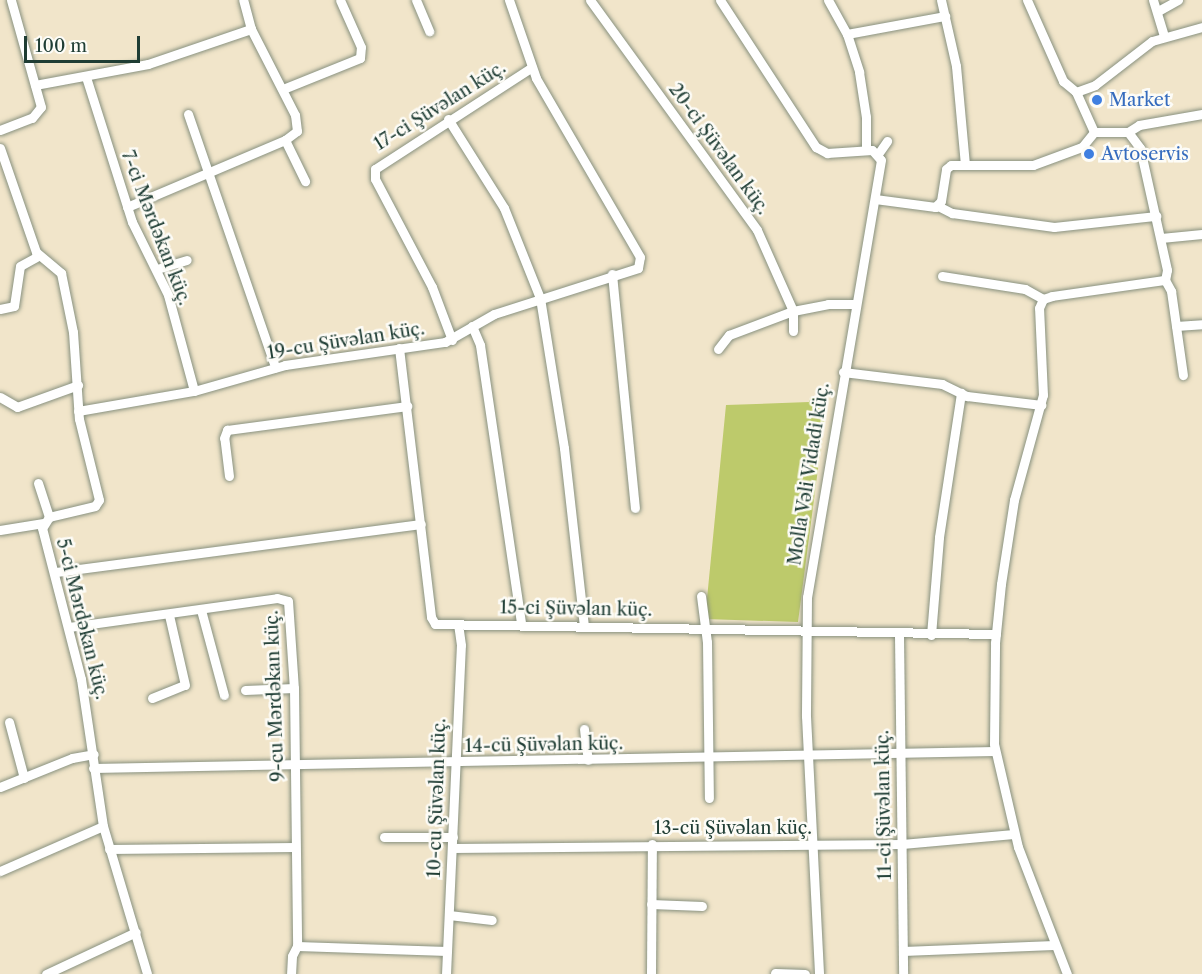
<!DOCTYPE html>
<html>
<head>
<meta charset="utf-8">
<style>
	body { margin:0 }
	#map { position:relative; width:1202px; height:974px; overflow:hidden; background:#f1e5ca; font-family:"Libre Caslon Text",serif }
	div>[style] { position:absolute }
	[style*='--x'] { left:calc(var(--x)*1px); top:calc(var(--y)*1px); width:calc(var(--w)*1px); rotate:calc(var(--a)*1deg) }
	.green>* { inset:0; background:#bdca6b }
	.roads { filter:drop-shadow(0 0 2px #88917f) drop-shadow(0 0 2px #88917f) }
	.minor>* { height:9px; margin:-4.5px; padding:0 4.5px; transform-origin:4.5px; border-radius:4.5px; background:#fff }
	.dots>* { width:16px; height:16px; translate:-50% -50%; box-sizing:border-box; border:3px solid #fdfcf7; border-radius:50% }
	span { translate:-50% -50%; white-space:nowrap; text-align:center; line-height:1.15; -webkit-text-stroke:5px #fdfcf7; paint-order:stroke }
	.shop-label { font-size:18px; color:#366cbe }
	.left { translate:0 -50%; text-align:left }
	.street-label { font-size:18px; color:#1f3d34 }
	.scale { position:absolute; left:24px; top:36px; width:116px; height:27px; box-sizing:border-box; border:3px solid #1f3d34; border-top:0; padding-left:8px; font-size:18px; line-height:21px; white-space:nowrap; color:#1f3d34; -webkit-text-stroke:4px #fdfcf7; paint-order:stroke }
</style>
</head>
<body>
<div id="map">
	<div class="green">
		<div style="clip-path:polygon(811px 397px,827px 400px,798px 622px,705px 619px,726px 405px,809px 402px)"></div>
	</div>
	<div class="roads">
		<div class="minor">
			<div style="--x:416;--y:0;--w:34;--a:67"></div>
			<div style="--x:590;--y:0;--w:284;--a:54"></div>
			<div style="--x:757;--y:230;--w:89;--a:66"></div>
			<div style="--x:793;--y:311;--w:20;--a:90"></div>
			<div style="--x:720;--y:0;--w:176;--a:56.9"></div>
			<div style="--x:816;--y:147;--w:13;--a:29"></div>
			<div style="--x:827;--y:153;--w:45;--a:-3.8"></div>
			<div style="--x:872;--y:150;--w:13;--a:48"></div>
			<div style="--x:881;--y:160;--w:443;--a:99.6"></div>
			<div style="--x:807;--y:597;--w:119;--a:90.5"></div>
			<div style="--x:806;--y:716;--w:258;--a:87.1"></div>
			<div style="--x:828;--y:0;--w:39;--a:61"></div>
			<div style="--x:847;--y:34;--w:40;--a:72"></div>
			<div style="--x:859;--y:72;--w:46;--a:81.2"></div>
			<div style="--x:866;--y:117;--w:32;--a:90"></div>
			<div style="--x:941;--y:0;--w:68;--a:77.2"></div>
			<div style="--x:956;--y:66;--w:99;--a:84.8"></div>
			<div style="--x:1027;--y:0;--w:89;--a:66"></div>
			<div style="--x:1063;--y:81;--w:17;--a:40"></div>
			<div style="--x:1153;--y:0;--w:38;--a:73"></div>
			<div style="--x:1158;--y:11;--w:23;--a:-29"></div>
			<div style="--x:847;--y:34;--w:100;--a:-10.4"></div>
			<div style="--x:86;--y:77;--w:152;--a:72.4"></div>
			<div style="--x:132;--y:222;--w:81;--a:63.7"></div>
			<div style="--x:168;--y:295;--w:99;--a:74.8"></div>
			<div style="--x:35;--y:85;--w:115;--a:-10.5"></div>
			<div style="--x:148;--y:64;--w:109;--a:-18.8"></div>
			<div style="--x:283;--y:89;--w:83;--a:-21.9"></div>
			<div style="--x:360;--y:58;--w:11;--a:-85"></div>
			<div style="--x:361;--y:47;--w:51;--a:-114.1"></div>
			<div style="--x:1076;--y:92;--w:20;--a:-20"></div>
			<div style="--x:1095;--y:85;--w:72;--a:-37.7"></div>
			<div style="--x:1152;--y:41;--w:52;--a:-15.6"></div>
			<div style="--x:188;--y:114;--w:268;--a:71"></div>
			<div style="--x:448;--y:119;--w:105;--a:57.8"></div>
			<div style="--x:504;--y:208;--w:97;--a:68.2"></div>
			<div style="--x:540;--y:298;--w:152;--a:80.9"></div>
			<div style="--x:564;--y:448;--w:179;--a:83.6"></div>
			<div style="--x:0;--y:130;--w:34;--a:-21"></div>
			<div style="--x:32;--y:118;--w:14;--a:-51"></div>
			<div style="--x:41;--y:107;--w:111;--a:-105.7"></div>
			<div style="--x:1094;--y:132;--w:34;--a:0"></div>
			<div style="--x:1128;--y:132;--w:20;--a:53"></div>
			<div style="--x:1140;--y:148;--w:125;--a:77.5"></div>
			<div style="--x:1167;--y:270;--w:10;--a:101"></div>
			<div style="--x:1165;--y:280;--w:13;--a:61"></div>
			<div style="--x:1171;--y:291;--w:85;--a:81.9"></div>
			<div style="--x:1128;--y:132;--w:13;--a:-32"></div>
			<div style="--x:1139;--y:125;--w:64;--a:-9.9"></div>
			<div style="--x:285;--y:140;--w:46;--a:64"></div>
			<div style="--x:0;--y:148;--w:110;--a:70.9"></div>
			<div style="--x:36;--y:252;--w:33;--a:40"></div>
			<div style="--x:61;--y:273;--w:60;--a:78.5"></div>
			<div style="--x:73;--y:332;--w:87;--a:86.1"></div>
			<div style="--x:79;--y:419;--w:83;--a:76.1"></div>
			<div style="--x:99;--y:500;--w:7;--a:124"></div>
			<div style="--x:95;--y:506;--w:47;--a:166.6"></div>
			<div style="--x:49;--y:517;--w:13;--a:122"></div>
			<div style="--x:42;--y:528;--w:156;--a:75.5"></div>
			<div style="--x:81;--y:679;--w:149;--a:81.5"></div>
			<div style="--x:103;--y:826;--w:154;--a:73.4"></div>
			<div style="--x:878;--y:154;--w:16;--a:-55"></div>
			<div style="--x:875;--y:199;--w:61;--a:7.6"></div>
			<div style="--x:935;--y:207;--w:8;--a:-45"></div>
			<div style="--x:941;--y:201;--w:32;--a:-81"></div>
			<div style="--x:946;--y:169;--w:6;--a:-39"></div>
			<div style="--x:951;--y:165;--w:82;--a:0"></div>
			<div style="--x:1033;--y:165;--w:52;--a:-20.2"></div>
			<div style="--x:1082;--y:147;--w:19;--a:-51"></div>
			<div style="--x:1094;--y:132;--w:44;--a:-114.2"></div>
			<div style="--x:938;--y:206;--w:16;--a:27"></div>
			<div style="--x:952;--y:213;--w:103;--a:7.8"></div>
			<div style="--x:1054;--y:227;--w:103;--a:-6.2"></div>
			<div style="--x:127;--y:207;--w:172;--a:-23"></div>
			<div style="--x:285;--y:140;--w:15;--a:-37"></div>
			<div style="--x:297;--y:131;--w:16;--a:-97"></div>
			<div style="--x:295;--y:115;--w:97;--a:-117.1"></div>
			<div style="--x:251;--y:29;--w:30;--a:-105"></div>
			<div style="--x:1161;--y:238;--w:41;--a:-5.6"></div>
			<div style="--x:157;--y:269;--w:31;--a:-17"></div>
			<div style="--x:612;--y:274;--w:235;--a:84.4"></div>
			<div style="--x:942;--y:276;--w:84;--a:8.9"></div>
			<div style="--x:1025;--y:289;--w:21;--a:29"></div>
			<div style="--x:0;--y:309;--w:14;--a:-12"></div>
			<div style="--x:14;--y:306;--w:40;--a:-81.5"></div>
			<div style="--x:20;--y:266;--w:21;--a:-29"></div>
			<div style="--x:472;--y:326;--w:21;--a:67"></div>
			<div style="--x:480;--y:345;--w:282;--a:81.6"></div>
			<div style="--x:1176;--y:326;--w:26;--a:-4"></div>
			<div style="--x:452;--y:340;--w:57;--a:-110.7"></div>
			<div style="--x:432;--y:287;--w:122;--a:-117.8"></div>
			<div style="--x:375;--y:179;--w:10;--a:-90"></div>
			<div style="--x:375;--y:169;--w:187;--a:-33"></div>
			<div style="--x:399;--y:348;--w:271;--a:83.2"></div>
			<div style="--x:431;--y:617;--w:8;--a:60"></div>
			<div style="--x:435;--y:624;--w:561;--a:1.02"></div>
			<div style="--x:718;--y:349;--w:18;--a:-52"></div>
			<div style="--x:729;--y:335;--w:68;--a:-20.6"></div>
			<div style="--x:793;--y:311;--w:36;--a:-11"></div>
			<div style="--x:828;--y:304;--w:27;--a:0"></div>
			<div style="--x:843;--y:372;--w:100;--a:6.9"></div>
			<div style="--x:942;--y:384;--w:28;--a:26"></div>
			<div style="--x:967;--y:396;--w:75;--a:6.9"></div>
			<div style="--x:0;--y:397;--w:20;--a:30"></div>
			<div style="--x:17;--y:407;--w:65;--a:-19.8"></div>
			<div style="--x:78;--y:411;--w:118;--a:-9.8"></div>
			<div style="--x:194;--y:391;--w:95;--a:-15.9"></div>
			<div style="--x:285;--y:365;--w:162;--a:-8.2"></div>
			<div style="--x:445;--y:342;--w:56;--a:-29.7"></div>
			<div style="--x:494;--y:314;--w:151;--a:-17.7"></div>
			<div style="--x:638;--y:268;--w:11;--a:-80"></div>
			<div style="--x:640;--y:257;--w:207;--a:-120.2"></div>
			<div style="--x:536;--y:78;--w:83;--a:-109.1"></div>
			<div style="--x:229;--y:476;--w:38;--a:-97"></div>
			<div style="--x:224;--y:438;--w:9;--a:-69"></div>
			<div style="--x:227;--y:430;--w:182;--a:-7.6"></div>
			<div style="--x:38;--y:483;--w:36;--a:72"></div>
			<div style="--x:0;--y:530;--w:44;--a:-9.2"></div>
			<div style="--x:56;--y:572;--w:368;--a:-7.5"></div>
			<div style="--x:701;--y:596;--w:46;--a:82.6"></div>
			<div style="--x:707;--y:642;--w:156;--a:89.3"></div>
			<div style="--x:201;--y:610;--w:88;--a:74.9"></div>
			<div style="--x:69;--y:627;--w:210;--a:-7.9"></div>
			<div style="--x:277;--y:598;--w:11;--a:15"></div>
			<div style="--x:288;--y:601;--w:87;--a:86.1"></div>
			<div style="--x:294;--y:688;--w:258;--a:89.3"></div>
			<div style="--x:297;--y:946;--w:11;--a:117"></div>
			<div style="--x:292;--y:956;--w:18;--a:93"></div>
			<div style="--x:899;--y:635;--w:339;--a:89.3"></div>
			<div style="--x:931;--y:635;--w:98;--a:-85.3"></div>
			<div style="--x:939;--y:537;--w:146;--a:-81.3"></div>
			<div style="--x:245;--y:690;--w:49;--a:-2.3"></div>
			<div style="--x:152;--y:698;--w:35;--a:-22"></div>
			<div style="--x:185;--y:685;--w:72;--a:-102.9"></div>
			<div style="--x:9;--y:722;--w:58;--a:75"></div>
			<div style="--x:584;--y:729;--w:31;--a:83"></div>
			<div style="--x:93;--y:768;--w:902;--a:-1.08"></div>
			<div style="--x:0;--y:787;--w:78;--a:-21.9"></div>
			<div style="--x:72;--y:758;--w:22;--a:-10"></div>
			<div style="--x:384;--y:837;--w:69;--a:0"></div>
			<div style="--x:452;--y:848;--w:450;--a:-0.5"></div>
			<div style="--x:902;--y:844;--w:112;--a:-5.1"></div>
			<div style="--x:109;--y:849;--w:186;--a:-0.6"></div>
			<div style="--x:0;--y:871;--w:112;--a:-23.6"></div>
			<div style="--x:651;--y:904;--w:51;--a:2.2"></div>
			<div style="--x:449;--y:915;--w:43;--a:6.6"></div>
			<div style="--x:297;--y:946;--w:150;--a:1.9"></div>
			<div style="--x:903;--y:951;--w:151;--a:-2.3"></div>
			<div style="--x:775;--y:973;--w:30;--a:2"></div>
			<div style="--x:46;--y:974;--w:99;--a:-25"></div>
			<div style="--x:446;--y:974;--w:329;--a:-87.4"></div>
			<div style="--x:461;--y:645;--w:21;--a:-98"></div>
			<div style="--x:651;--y:974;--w:130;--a:-89.6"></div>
			<div style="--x:1067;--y:974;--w:136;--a:-111.1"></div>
			<div style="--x:1018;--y:847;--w:106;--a:-103.1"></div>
			<div style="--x:994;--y:744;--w:101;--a:-89.4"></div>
			<div style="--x:995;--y:643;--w:59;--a:-84.2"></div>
			<div style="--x:1001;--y:584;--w:85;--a:-81.2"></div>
			<div style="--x:1014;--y:500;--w:109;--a:-74.6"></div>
			<div style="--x:1043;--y:395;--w:87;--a:-92.6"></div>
			<div style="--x:1039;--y:308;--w:10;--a:-66"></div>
			<div style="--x:1043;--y:299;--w:9;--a:-18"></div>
			<div style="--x:1052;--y:296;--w:114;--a:-8.1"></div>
		</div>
	</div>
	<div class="dots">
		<div style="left:1097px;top:100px;background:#3f7fe0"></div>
		<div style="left:1089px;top:154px;background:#3f7fe0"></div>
	</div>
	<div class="shop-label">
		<span class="left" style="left:1109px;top:100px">Market</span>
		<span class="left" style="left:1101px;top:154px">Avtoservis</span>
	</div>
	<div class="street-label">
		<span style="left:440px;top:106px;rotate:-32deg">17-ci Şüvəlan küç.</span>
		<span style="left:719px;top:149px;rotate:54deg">20-ci Şüvəlan küç.</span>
		<span style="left:156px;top:228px;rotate:69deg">7-ci Mərdəkan küç.</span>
		<span style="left:346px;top:341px;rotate:-9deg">19-cu Şüvəlan küç.</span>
		<span style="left:809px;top:474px;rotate:-81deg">Molla Vəli Vidadi küç.</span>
		<span style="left:576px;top:609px;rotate:1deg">15-ci Şüvəlan küç.</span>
		<span style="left:82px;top:619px;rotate:76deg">5-ci Mərdəkan küç.</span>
		<span style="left:275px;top:696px;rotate:-92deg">9-cu Mərdəkan küç.</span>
		<span style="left:544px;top:745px;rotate:-1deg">14-cü Şüvəlan küç.</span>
		<span style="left:437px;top:798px;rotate:-88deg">10-cu Şüvəlan küç.</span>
		<span style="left:884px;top:805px;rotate:-91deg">11-ci Şüvəlan küç.</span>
		<span style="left:733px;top:828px">13-cü Şüvəlan küç.</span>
	</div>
	<div class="scale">100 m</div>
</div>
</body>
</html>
